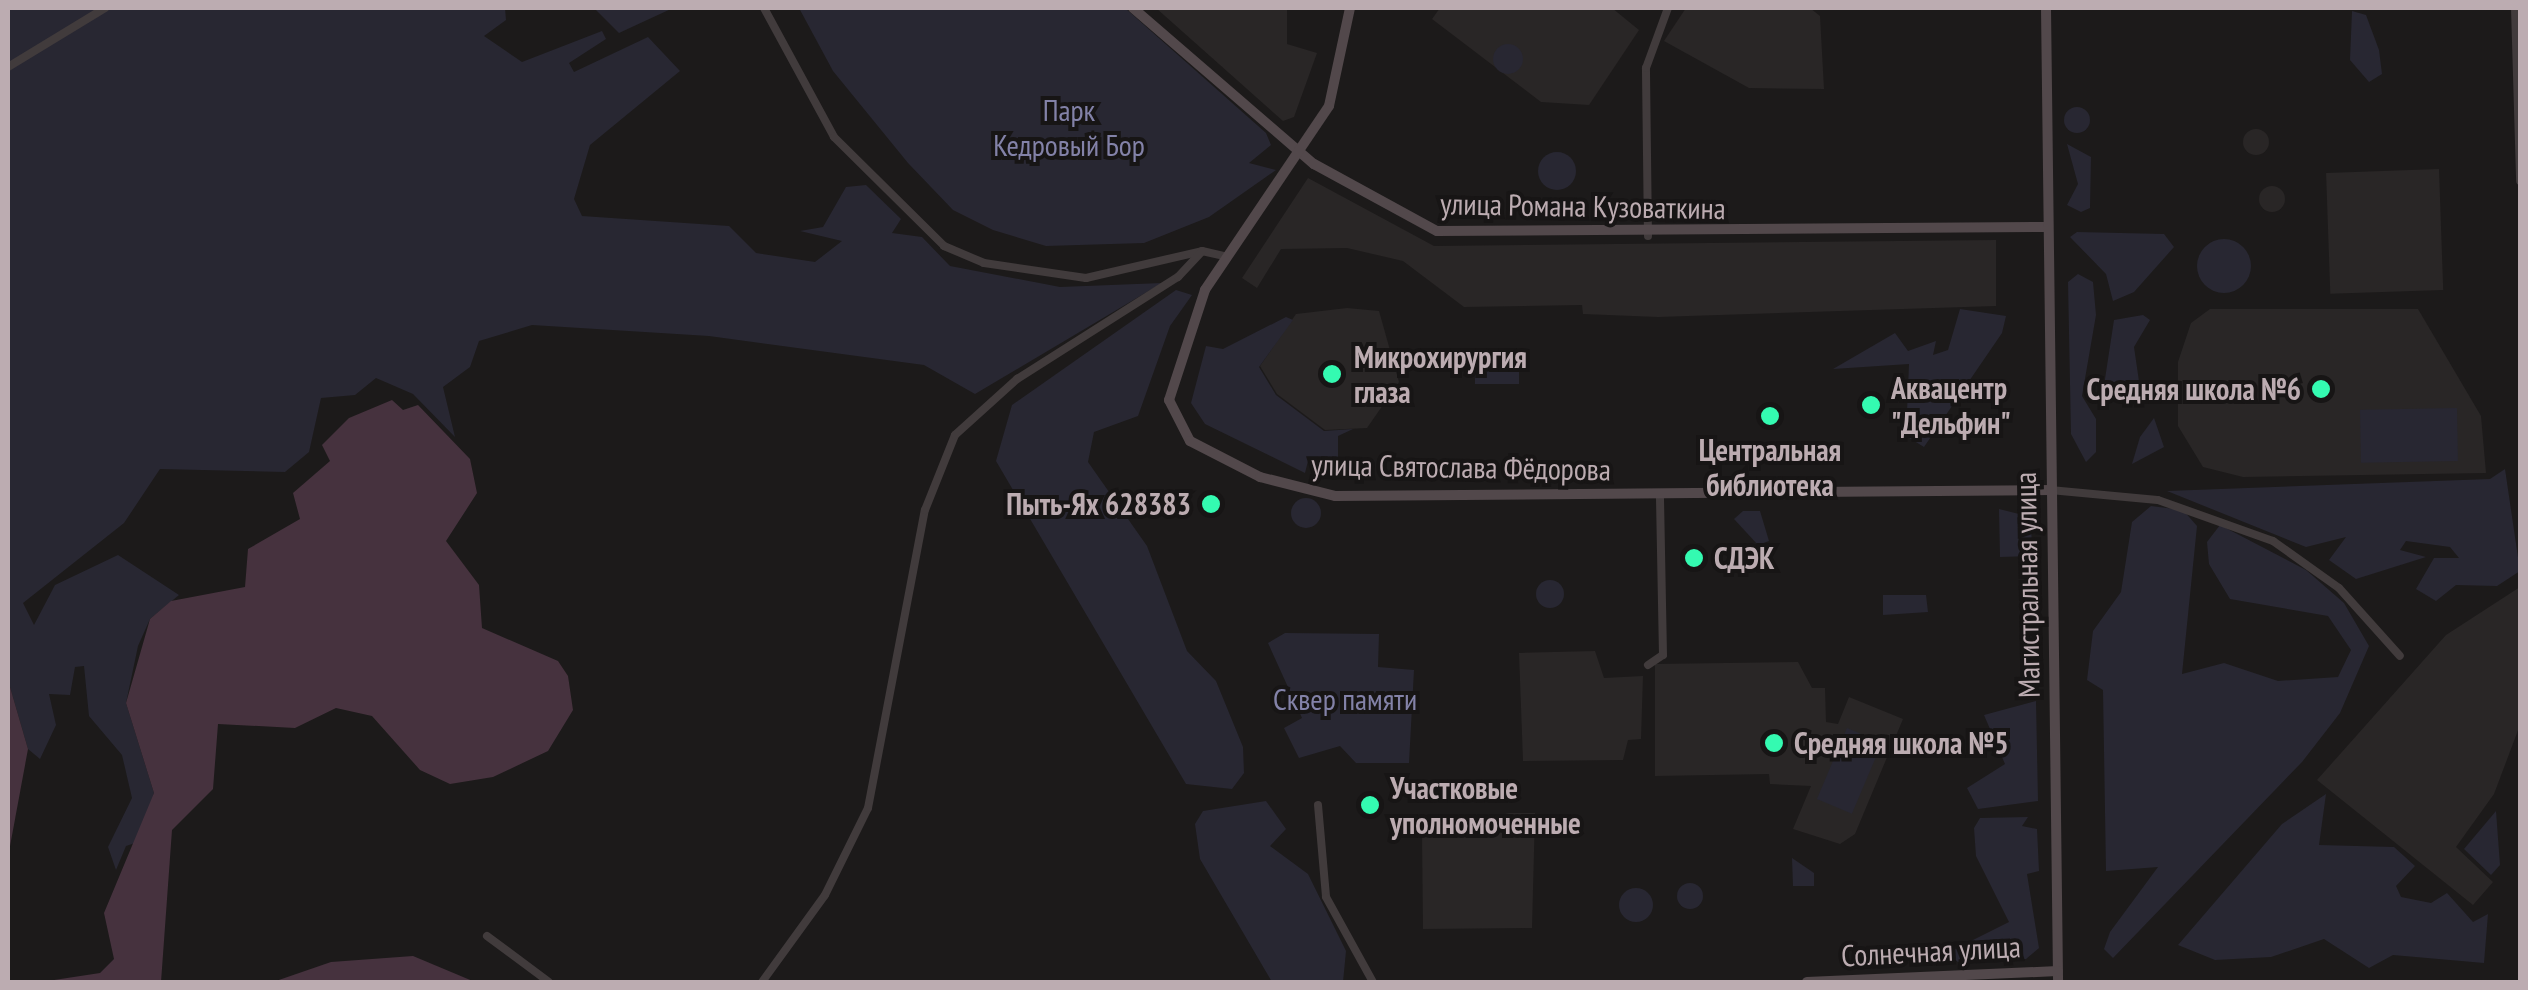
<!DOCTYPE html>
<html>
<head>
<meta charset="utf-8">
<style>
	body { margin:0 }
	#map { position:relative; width:2528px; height:990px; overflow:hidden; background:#1c1a1a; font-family:"PT Sans Narrow",sans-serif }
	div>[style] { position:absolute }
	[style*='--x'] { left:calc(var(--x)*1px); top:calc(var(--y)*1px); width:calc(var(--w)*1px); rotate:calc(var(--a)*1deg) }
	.built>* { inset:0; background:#292626; transform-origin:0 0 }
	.round { border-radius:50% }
	.green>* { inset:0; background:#282732; transform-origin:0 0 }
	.water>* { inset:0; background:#46323e }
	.street>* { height:8px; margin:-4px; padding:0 4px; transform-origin:4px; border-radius:4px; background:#413b3c }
	.secondary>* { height:10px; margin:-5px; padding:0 5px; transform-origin:5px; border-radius:5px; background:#52484b }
	.dots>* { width:28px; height:28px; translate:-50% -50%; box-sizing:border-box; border:5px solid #171515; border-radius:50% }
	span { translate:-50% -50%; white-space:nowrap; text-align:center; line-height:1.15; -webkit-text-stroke:8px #171515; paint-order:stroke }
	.park-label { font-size:30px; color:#8382a8 }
	.street-label { font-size:30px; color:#bcacb1 }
	.poi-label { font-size:30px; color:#bcacb1; font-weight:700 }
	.left { translate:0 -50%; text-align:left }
	.right { translate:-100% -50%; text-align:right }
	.frame { position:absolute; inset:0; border:10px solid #bcacb1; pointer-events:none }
</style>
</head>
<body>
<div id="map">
	<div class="built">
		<div style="clip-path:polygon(1156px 8px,1287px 8px,1287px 44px,1317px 53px,1294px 117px,1283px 121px)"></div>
		<div style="clip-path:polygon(1440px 8px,1612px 8px,1639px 30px,1589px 105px,1541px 102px,1432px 19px)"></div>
		<div style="clip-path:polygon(1686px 8px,1810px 8px,1820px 16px,1824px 89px,1749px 88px,1664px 41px)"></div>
		<div class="round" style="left:2243px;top:129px;width:26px;height:26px"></div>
		<div style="left:2439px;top:169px;width:121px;height:113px;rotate:88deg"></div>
		<div style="clip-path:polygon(1308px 178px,1434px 246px,1996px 240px,1996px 306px,1658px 317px,1583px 314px,1582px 305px,1464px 307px,1403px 261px,1347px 248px,1281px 249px,1257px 288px,1242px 278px)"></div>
		<div class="round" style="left:2259px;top:186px;width:26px;height:26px"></div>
		<div style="clip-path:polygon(1347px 308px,1379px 311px,1399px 382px,1367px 428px,1325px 430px,1277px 394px,1260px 366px,1296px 314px)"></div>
		<div style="clip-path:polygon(2210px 309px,2418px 309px,2481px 416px,2486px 473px,2243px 477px,2203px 467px,2178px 426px,2178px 362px,2191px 323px)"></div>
		<div style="clip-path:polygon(2520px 587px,2520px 725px,2494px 794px,2456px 847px,2493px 882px,2473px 905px,2317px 780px,2446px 635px)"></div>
		<div style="clip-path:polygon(1595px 651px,1604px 678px,1643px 676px,1641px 739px,1628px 740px,1623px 760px,1523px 761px,1519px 653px)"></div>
		<div style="clip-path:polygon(1798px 662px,1812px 688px,1825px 688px,1826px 722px,1838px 724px,1849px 697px,1903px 719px,1855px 834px,1840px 844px,1793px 829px,1811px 786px,1770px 784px,1769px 774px,1655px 776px,1655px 664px)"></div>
		<div style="clip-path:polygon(1509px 813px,1535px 813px,1532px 928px,1423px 929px,1422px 835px)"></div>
	</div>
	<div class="green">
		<div style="clip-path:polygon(8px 8px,505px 8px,506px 20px,484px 36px,522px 62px,602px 31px,606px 39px,569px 63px,574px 72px,648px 37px,680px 71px,590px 145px,574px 199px,582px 216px,729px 226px,756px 253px,815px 262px,842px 241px,800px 231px,823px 227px,846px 187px,866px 185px,901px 219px,892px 233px,922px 237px,950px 266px,1060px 287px,1162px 283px,975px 394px,924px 365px,709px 336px,532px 325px,479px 341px,470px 367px,443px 387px,455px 437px,413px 394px,376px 378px,355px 395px,321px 398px,309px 452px,285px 472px,160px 469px,124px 523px,23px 603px,34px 625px,55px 585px,118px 555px,179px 595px,150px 619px,138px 646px,126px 703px,154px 793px,141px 841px,126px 846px,116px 870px,108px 847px,132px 798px,122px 755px,89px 716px,84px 666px,75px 667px,70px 695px,49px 694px,56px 725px,40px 759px,28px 749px,8px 680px)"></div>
		<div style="clip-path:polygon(594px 8px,673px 8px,619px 33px)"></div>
		<div style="clip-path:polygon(799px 8px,1125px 8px,1266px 133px,1271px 145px,1249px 163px,1276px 170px,1209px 217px,1144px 243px,1046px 246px,993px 230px,953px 210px,908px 163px,833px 71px)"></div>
		<div style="clip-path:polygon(2352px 11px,2366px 15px,2379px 50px,2382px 74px,2369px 82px,2350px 60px)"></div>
		<div class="round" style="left:1493px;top:44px;width:30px;height:30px"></div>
		<div class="round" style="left:2064px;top:107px;width:26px;height:26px"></div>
		<div style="clip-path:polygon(2067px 144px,2091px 157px,2090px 208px,2081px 212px,2067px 205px,2078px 184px)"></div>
		<div class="round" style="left:1538px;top:152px;width:38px;height:38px"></div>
		<div style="clip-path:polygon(2077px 232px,2164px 234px,2174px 247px,2134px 292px,2113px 301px,2106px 274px,2070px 237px)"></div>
		<div class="round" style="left:2197px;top:239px;width:54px;height:54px"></div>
		<div style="clip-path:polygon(2078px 274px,2093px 282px,2096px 315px,2082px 396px,2096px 419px,2096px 452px,2086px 462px,2071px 434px,2068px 282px)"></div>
		<div style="clip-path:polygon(1176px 290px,1192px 295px,1170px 326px,1138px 416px,1094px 432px,1088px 462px,1147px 546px,1187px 651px,1216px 681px,1243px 747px,1244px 773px,1232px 789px,1186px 784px,996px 461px,1012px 405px)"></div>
		<div style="clip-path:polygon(1960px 309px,2006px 316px,2002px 333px,1924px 447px,1906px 436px,1909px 364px,1833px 369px,1895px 333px,1908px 351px,1936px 341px,1933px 355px,1948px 350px)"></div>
		<div style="clip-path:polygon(2143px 315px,2150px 320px,2134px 347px,2141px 395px,2125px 396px,2120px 386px,2103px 392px,2114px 320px)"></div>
		<div style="clip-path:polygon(1286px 317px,1293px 320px,1259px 367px,1276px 395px,1324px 431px,1353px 429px,1338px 436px,1338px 462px,1309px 457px,1305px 473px,1205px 424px,1191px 403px,1206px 346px,1223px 349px)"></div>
		<div style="left:1475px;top:369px;width:44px;height:15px"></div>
		<div style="left:2457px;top:408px;width:53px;height:97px;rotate:89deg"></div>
		<div style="clip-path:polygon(2154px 418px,2164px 447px,2132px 464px,2140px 437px)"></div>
		<div style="clip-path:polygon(2505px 469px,2520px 571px,2497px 586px,2456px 585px,2436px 601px,2416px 589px,2434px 558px,2459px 558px,2450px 547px,2406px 541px,2400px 550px,2426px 557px,2356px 579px,2329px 560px,2346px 537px,2306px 547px,2167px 491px,2490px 479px)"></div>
		<div class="round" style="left:1291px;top:498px;width:30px;height:30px"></div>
		<div style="clip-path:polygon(2151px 506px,2183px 510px,2197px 526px,2182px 674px,2224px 663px,2278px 681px,2338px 677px,2351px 650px,2328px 616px,2230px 599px,2209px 564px,2207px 542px,2220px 525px,2306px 570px,2344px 603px,2369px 646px,2340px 713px,2302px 762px,2113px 958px,2104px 949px,2110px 932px,2158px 867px,2106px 871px,2103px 690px,2087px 680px,2093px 631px,2121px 592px,2132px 522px)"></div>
		<div style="clip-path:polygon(1999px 509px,2031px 517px,2032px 556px,2000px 557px)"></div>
		<div style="clip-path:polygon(1743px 511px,1760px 511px,1769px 541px,1758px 545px,1734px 519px)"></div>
		<div class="round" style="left:1536px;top:580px;width:28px;height:28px"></div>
		<div style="clip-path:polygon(1883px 595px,1926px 595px,1928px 612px,1883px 615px)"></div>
		<div style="clip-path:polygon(1285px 633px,1379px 634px,1378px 667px,1414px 670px,1409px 763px,1356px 763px,1340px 746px,1299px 758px,1284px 728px,1302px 718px,1268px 643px)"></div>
		<div style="clip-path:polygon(2036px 701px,2038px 801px,1978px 809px,1967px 788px,2005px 764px,1984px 715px)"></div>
		<div style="left:1847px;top:728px;width:38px;height:77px;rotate:23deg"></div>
		<div style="clip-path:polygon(2326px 794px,2319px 845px,2394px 847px,2415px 866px,2396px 886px,2401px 897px,2431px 903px,2447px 893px,2473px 922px,2488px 914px,2484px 963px,2393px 955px,2369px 968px,2324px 939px,2271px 957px,2215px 960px,2178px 945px,2282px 824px)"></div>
		<div style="clip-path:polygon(1266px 801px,1286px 829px,1270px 846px,1308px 874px,1346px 951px,1343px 982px,1272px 982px,1200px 859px,1195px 824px,1203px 811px)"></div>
		<div style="clip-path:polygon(2496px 811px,2500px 865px,2491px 875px,2464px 849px)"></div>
		<div style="clip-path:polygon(2028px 817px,2022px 826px,2037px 829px,2039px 871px,2027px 874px,2039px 948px,2026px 959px,1958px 962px,1947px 953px,2009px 922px,1976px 856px,1974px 828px,1980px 818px)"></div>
		<div style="clip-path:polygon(1792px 858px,1814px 873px,1814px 886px,1793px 886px)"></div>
		<div class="round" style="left:1677px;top:883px;width:26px;height:26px"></div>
		<div class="round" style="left:1619px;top:888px;width:34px;height:34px"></div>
	</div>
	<div class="water">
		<div style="clip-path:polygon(392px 400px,403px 410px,418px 405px,470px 459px,477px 493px,446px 541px,479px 585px,482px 628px,558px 661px,568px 676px,573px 710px,548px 751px,493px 777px,450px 784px,420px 770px,372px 716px,336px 708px,295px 728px,218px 724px,213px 789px,172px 830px,161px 982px,41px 982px,100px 973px,114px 959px,104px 913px,154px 793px,126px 703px,150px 619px,171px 601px,245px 587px,248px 549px,300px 519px,293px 493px,330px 461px,322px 445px,349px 418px)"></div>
		<div style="clip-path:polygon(8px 680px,28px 749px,8px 857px)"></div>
		<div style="clip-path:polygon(413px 956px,475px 982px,273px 982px,331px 962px)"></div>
	</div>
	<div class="street">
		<div style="--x:764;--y:8;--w:147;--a:61.5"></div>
		<div style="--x:834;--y:137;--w:155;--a:44.7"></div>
		<div style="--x:944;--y:246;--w:43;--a:23"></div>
		<div style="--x:984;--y:263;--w:103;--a:8.4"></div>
		<div style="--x:1086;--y:278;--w:119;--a:-13.1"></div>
		<div style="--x:1202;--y:251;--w:22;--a:13"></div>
		<div style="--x:2515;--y:8;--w:173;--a:88.3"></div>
		<div style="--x:8;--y:67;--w:114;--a:-31.3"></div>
		<div style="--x:1648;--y:236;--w:168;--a:-90.7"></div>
		<div style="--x:1646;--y:68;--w:64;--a:-69.9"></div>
		<div style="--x:2050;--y:490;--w:108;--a:5.3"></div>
		<div style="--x:2158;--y:500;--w:122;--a:19.6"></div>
		<div style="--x:2273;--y:541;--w:81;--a:35.5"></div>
		<div style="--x:2339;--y:588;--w:91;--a:48.1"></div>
		<div style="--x:1648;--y:665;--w:18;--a:-34"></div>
		<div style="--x:1663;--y:655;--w:160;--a:-91.1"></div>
		<div style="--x:1318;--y:805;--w:92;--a:85"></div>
		<div style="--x:1326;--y:897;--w:97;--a:61.1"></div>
		<div style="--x:487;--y:936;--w:77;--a:36.6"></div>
		<div style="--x:762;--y:982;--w:107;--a:-54.1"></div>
		<div style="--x:825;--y:895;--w:97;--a:-63.7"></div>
		<div style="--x:868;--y:808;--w:303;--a:-79.2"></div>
		<div style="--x:925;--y:510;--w:81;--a:-68.2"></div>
		<div style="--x:955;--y:435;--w:84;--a:-42.1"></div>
		<div style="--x:1017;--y:379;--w:191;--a:-32.4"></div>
		<div style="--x:1178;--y:277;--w:35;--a:-47"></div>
	</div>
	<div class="secondary">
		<div style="--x:1133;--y:8;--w:239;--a:40.8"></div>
		<div style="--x:1314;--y:164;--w:140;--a:28.6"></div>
		<div style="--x:1437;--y:231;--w:611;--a:-0.38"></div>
		<div style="--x:1350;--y:8;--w:100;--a:102.1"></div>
		<div style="--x:1329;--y:106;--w:222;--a:124"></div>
		<div style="--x:1205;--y:290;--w:116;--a:108.1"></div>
		<div style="--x:1169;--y:400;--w:46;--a:62.9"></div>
		<div style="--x:1190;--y:441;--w:79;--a:27.2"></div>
		<div style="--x:1260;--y:477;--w:77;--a:14.2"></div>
		<div style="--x:1335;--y:496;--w:715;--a:-0.48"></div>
		<div style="--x:2046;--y:8;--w:974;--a:89.29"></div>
		<div style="--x:1807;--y:982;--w:251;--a:-2.5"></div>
	</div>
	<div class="dots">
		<div style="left:1332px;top:374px;background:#34fab1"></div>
		<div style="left:2321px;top:389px;background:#34fab1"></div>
		<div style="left:1871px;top:405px;background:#34fab1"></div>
		<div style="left:1770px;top:416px;background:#34fab1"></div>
		<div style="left:1211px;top:504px;background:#34fab1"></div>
		<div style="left:1694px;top:558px;background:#34fab1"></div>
		<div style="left:1774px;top:743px;background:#34fab1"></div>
		<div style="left:1370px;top:805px;background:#34fab1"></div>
	</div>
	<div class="park-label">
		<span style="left:1069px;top:127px">Парк<br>Кедровый Бор</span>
		<span style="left:1345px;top:699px">Сквер памяти</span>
	</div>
	<div class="street-label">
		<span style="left:1583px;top:206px;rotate:1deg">улица Романа Кузоваткина</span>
		<span style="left:1461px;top:467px;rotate:1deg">улица Святослава Фёдорова</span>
		<span style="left:2027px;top:585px;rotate:-91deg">Магистральная улица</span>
		<span style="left:1931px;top:951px;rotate:-3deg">Солнечная улица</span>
	</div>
	<div class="poi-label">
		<span class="left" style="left:1354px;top:374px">Микрохирургия<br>глаза</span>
		<span class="left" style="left:1891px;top:405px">Аквацентр<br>"Дельфин"</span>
		<span class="right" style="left:2301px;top:389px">Средняя школа №6</span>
		<span style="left:1770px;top:467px">Центральная<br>библиотека</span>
		<span class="right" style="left:1191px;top:504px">Пыть-Ях 628383</span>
		<span class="left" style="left:1714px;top:558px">СДЭК</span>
		<span class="left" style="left:1794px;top:743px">Средняя школа №5</span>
		<span class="left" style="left:1390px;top:805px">Участковые<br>уполномоченные</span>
	</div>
	<div class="frame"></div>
</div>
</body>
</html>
